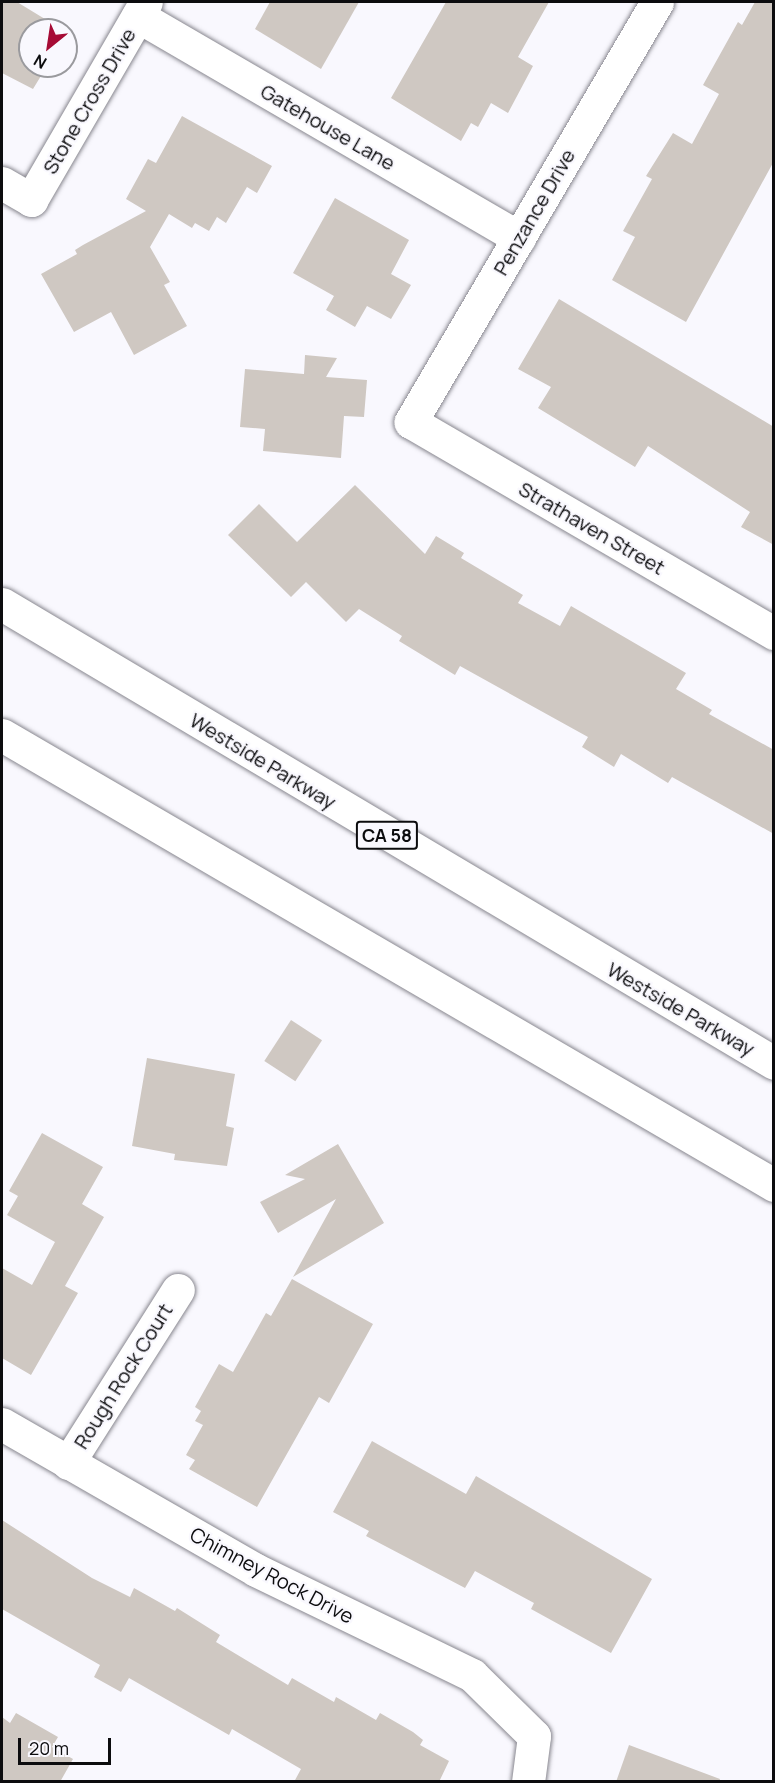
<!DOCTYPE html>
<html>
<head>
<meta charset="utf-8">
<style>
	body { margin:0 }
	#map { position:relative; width:775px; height:1783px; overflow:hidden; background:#f9f8fe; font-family:Manrope,sans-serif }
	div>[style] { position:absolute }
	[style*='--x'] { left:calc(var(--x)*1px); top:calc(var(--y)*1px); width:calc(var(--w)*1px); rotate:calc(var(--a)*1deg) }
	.building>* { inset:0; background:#cfc8c2; transform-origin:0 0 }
	.roads { filter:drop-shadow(0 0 2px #88878f) drop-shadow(0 0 2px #88878f) }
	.minor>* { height:33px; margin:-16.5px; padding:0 16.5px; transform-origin:16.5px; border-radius:16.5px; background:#fff }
	.motorway>* { height:33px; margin:-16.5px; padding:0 16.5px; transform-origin:16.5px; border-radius:16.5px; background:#fff }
	span { translate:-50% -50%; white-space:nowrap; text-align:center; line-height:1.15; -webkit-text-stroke:4.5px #f9f8fe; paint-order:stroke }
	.shield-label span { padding:2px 4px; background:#f9f8fe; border:2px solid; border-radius:4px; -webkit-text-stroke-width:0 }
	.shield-label { font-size:18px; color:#0c0c0e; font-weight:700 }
	.street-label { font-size:20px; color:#0c0c0e }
	.frame { position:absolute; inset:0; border:3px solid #0c0c0e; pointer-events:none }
	.north { position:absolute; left:18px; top:18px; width:60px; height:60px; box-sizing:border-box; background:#f9f8fe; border:2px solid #9a9a9e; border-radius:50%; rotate:210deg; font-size:16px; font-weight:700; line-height:24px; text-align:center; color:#0c0c0e }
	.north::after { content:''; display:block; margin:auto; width:21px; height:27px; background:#a60b35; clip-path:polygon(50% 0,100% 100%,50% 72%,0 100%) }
	.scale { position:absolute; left:18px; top:1738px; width:93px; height:27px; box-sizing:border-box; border:3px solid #0c0c0e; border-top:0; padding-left:8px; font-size:18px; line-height:21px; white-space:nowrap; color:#0c0c0e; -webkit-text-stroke:4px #f9f8fe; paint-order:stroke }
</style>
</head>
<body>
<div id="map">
	<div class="building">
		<div style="clip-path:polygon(2px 2px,17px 2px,63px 30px,30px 30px,30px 66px,47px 66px,33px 89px,2px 73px)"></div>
		<div style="clip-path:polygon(270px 2px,359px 2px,321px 69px,255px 29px)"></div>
		<div style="clip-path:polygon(446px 2px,549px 2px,518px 57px,533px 66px,508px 113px,491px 103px,478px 127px,471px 123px,461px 141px,391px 98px)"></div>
		<div style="clip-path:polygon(755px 2px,774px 2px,774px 161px,686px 322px,612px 280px,635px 237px,623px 231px,652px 179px,646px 176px,673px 133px,692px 144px,719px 94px,703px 85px,738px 22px,742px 25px)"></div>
		<div style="clip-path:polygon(182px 116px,272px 166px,257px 193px,247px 187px,226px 223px,217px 217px,209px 231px,195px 223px,192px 228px,169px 214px,150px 247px,170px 282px,164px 285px,187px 326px,134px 355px,111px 312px,74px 332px,41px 274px,77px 254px,75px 250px,83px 245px,146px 211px,126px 199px,148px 159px,156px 163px)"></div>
		<div style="clip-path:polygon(335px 198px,409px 240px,391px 274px,411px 285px,391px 319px,367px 306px,355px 327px,326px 310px,334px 296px,293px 273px)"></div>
		<div style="clip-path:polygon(559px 299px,774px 427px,774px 545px,741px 527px,750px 512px,648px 446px,635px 467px,538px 408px,551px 387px,518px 369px)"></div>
		<div style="clip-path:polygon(305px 355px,337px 358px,326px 377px,367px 380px,364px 417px,344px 416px,341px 458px,263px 451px,265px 429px,240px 427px,245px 369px,304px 374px)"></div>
		<div style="clip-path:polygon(355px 485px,425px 554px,436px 536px,464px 553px,461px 558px,523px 595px,518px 603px,560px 626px,571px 606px,686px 673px,676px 689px,712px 710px,709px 714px,774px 750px,774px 834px,672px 777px,668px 783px,621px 754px,614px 767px,582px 747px,588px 737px,460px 666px,455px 675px,399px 641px,402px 636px,359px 609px,346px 622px,306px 582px,291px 597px,228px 535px,259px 504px,297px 542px)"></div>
		<div style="left:291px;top:1020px;width:37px;height:49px;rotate:33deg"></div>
		<div style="clip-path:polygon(147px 1058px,235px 1074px,226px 1126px,234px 1128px,227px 1166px,174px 1160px,175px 1154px,132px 1146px)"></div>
		<div style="clip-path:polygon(42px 1133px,103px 1167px,82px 1204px,104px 1217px,65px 1286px,78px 1293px,31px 1375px,2px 1358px,2px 1268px,32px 1285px,55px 1242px,7px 1215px,18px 1196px,9px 1191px)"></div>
		<div style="clip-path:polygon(338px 1144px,384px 1223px,293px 1277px,336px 1199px,278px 1233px,260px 1202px,305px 1179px,285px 1175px)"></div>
		<div style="clip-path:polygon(292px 1279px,373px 1324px,329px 1403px,319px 1397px,257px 1507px,189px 1469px,195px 1460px,186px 1455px,203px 1425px,195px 1421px,201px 1411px,195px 1407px,219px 1364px,233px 1372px,266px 1313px,271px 1316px)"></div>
		<div style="clip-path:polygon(372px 1441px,466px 1494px,476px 1476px,652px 1579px,611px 1653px,531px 1609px,534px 1603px,475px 1571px,465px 1588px,366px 1536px,369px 1531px,333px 1512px)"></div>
		<div style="clip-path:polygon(2px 1520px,92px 1578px,130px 1597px,134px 1588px,175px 1611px,177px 1608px,220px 1635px,216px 1642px,288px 1685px,292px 1678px,334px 1702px,336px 1697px,376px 1720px,380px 1713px,413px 1732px,423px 1740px,420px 1745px,449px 1761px,439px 1782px,294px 1782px,301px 1769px,232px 1729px,229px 1735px,129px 1678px,121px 1692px,94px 1677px,100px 1665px,2px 1609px)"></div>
		<div style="clip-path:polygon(16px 1713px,58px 1737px,52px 1747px,73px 1759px,60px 1782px,2px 1782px,2px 1717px,10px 1723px)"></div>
		<div style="clip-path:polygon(629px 1745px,720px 1779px,719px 1782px,616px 1782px)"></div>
	</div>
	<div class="roads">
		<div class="minor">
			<div style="--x:657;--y:2;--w:487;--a:120.4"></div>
			<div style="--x:411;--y:422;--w:420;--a:30.2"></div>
			<div style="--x:138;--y:16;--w:441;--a:30.2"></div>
			<div style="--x:2;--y:183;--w:34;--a:30"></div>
			<div style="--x:31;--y:200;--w:229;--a:-59.9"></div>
			<div style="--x:2;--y:1424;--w:293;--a:29.9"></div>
			<div style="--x:256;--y:1570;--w:240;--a:25.9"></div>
			<div style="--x:472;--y:1675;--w:87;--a:44.5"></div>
			<div style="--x:534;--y:1736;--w:46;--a:97.4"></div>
			<div style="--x:68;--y:1463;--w:205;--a:-57.6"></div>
		</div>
		<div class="motorway">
			<div style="--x:2;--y:604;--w:898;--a:30.73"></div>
			<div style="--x:2;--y:735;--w:894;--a:30.24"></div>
		</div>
	</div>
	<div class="shield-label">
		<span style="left:387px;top:835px">CA 58</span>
	</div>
	<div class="street-label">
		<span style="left:89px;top:101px;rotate:-60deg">Stone Cross Drive</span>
		<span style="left:328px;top:127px;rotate:30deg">Gatehouse Lane</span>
		<span style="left:534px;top:212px;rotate:-60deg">Penzance Drive</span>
		<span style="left:592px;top:528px;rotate:30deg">Strathaven Street</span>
		<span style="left:263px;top:761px;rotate:31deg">Westside Parkway</span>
		<span style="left:681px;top:1009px;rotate:30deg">Westside Parkway</span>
		<span style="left:123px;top:1376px;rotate:-58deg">Rough Rock Court</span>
		<span style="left:272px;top:1575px;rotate:28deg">Chimney Rock Drive</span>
	</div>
	<div class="frame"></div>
	<div class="north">N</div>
	<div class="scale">20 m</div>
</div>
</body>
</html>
